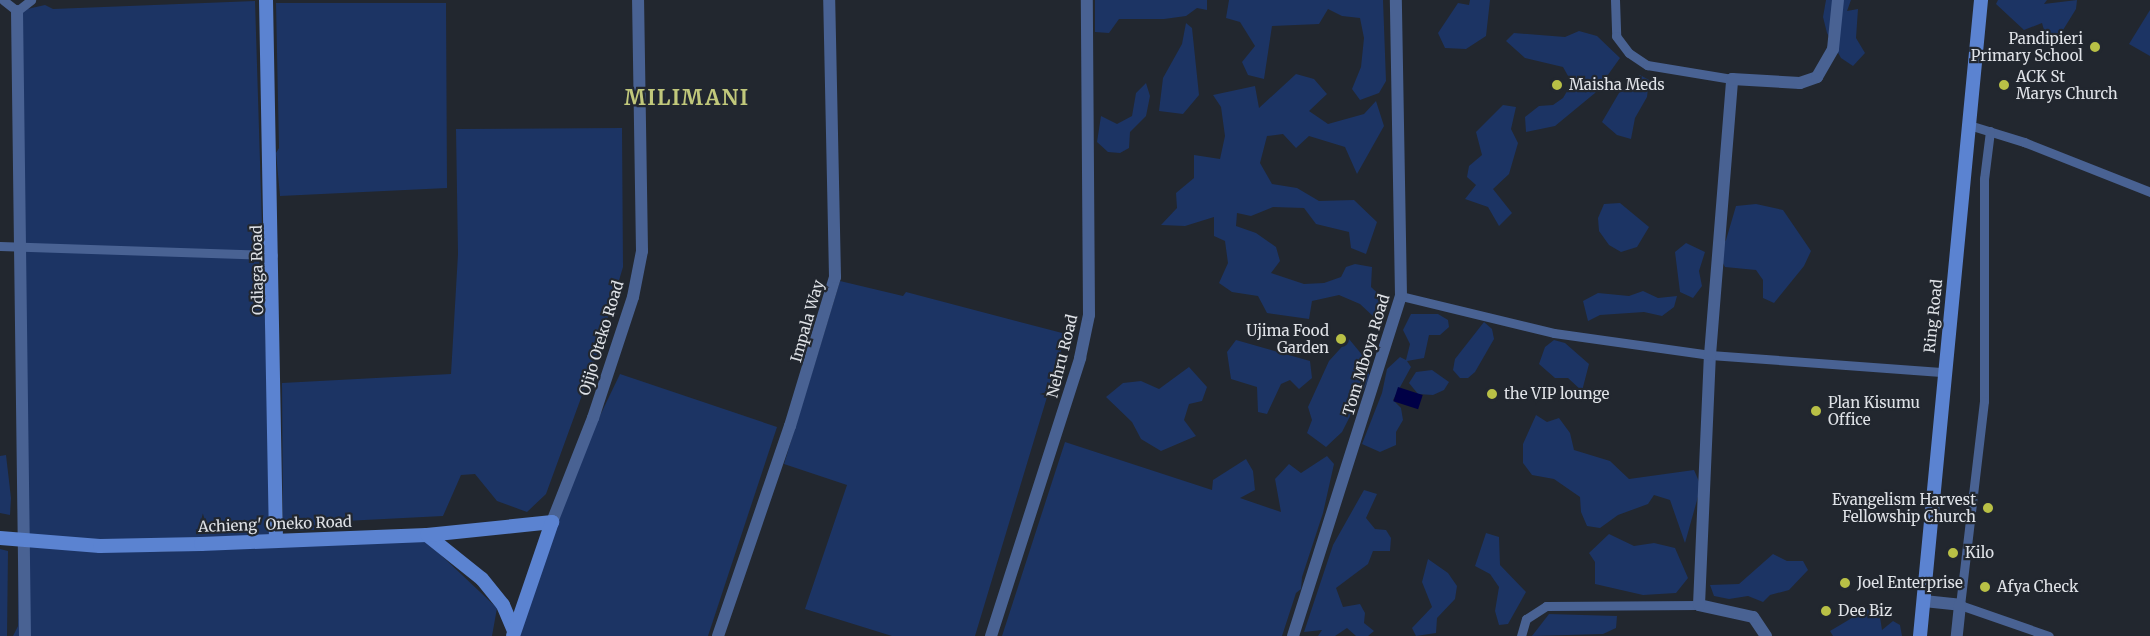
<!DOCTYPE html>
<html>
<head>
<meta charset="utf-8">
<style>
	body { margin:0 }
	#map { position:relative; width:2150px; height:636px; overflow:hidden; background:#22272f; font-family:Merriweather,serif }
	div>[style] { position:absolute }
	[style*='--x'] { left:calc(var(--x)*1px); top:calc(var(--y)*1px); width:calc(var(--w)*1px); rotate:calc(var(--a)*1deg) }
	.green>* { inset:0; background:#1c3464 }
	.water>* { inset:0; background:#000046; transform-origin:0 0 }
	.minor>* { height:9px; margin:-4.5px; padding:0 4.5px; transform-origin:4.5px; border-radius:4.5px; background:#496293 }
	.tertiary>* { height:12px; margin:-6px; padding:0 6px; transform-origin:6px; border-radius:6px; background:#496293 }
	.secondary>* { height:14px; margin:-7px; padding:0 7px; transform-origin:7px; border-radius:7px; background:#5b83d1 }
	.dots>* { width:16px; height:16px; translate:-50% -50%; box-sizing:border-box; border:3px solid #22272f; border-radius:50% }
	span { translate:-50% -50%; white-space:nowrap; text-align:center; line-height:1.15; -webkit-text-stroke:4.5px #22272f; paint-order:stroke }
	.poi-label { font-size:15px; color:#dfe2e7 }
	.right { translate:-100% -50%; text-align:right }
	.left { translate:0 -50%; text-align:left }
	.street-label { font-size:15px; color:#dfe2e7 }
	.district-label { font-size:21px; color:#c1c87b; font-weight:700; letter-spacing:1.5px }
</style>
</head>
<body>
<div id="map">
	<div class="green">
		<div style="clip-path:polygon(1095px 0,1207px 0,1207px 10px,1197px 8px,1186px 16px,1164px 19px,1119px 19px,1109px 33px,1095px 32px)"></div>
		<div style="clip-path:polygon(1229px 0,1383px 0,1386px 81px,1379px 93px,1360px 100px,1352px 89px,1361px 67px,1364px 38px,1360px 18px,1342px 16px,1328px 9px,1319px 24px,1272px 26px,1264px 79px,1248px 75px,1242px 62px,1255px 46px,1240px 22px,1226px 18px)"></div>
		<div style="clip-path:polygon(1470px 0,1490px 0,1486px 36px,1466px 49px,1445px 48px,1438px 33px,1458px 3px,1469px 5px)"></div>
		<div style="clip-path:polygon(1826px 0,1851px 0,1847px 11px,1858px 9px,1856px 38px,1865px 53px,1853px 66px,1841px 58px,1827px 33px,1823px 17px)"></div>
		<div style="clip-path:polygon(1998px 0,2047px 0,2044px 4px,2077px 0,2076px 9px,2050px 51px,2042px 23px,2024px 30px,1996px 4px)"></div>
		<div style="clip-path:polygon(evenodd,255px 1px,272px 547px,425px 540px,497px 608px,492px 636px,13px 636px,18px 626px,23px 10px,45px 5px,53px 9px,255px 1px,253px 548px,158px 552px,150px 550px,253px 548px)"></div>
		<div style="clip-path:polygon(276px 3px,446px 3px,447px 188px,280px 196px,276px 153px,279px 148px)"></div>
		<div style="clip-path:polygon(2150px 10px,2150px 56px,2129px 44px)"></div>
		<div style="clip-path:polygon(1186px 23px,1192px 28px,1199px 95px,1183px 114px,1159px 111px,1163px 78px,1182px 44px)"></div>
		<div style="clip-path:polygon(1579px 31px,1597px 36px,1620px 58px,1595px 93px,1555px 126px,1526px 132px,1525px 117px,1539px 106px,1553px 105px,1563px 98px,1572px 83px,1563px 67px,1525px 58px,1506px 41px,1514px 33px,1565px 37px)"></div>
		<div style="clip-path:polygon(1296px 74px,1314px 79px,1327px 94px,1309px 111px,1328px 124px,1364px 114px,1376px 101px,1384px 126px,1357px 174px,1345px 147px,1309px 136px,1296px 148px,1283px 134px,1267px 136px,1260px 163px,1272px 184px,1297px 188px,1319px 201px,1354px 200px,1377px 222px,1366px 254px,1351px 248px,1349px 232px,1316px 224px,1304px 208px,1273px 207px,1251px 216px,1237px 213px,1236px 226px,1256px 233px,1276px 247px,1280px 261px,1271px 273px,1304px 284px,1324px 283px,1341px 277px,1346px 267px,1355px 264px,1372px 267px,1371px 287px,1387px 302px,1375px 318px,1360px 304px,1339px 295px,1312px 301px,1309px 319px,1267px 313px,1258px 296px,1232px 292px,1219px 283px,1228px 263px,1225px 241px,1214px 236px,1214px 217px,1185px 226px,1161px 225px,1177px 208px,1176px 193px,1194px 178px,1194px 155px,1220px 159px,1225px 136px,1221px 107px,1213px 95px,1255px 86px,1259px 108px)"></div>
		<div style="clip-path:polygon(1640px 75px,1649px 80px,1647px 97px,1635px 118px,1631px 139px,1617px 135px,1602px 122px,1619px 93px)"></div>
		<div style="clip-path:polygon(1146px 83px,1150px 96px,1146px 116px,1130px 132px,1129px 148px,1120px 153px,1108px 152px,1097px 142px,1101px 116px,1117px 124px,1132px 116px,1136px 93px)"></div>
		<div style="clip-path:polygon(1503px 105px,1516px 107px,1511px 129px,1518px 143px,1509px 174px,1493px 189px,1512px 213px,1499px 226px,1488px 207px,1465px 199px,1476px 185px,1467px 177px,1469px 166px,1482px 155px,1476px 132px)"></div>
		<div style="clip-path:polygon(622px 128px,623px 267px,597px 354px,546px 494px,527px 512px,497px 501px,475px 474px,461px 475px,443px 516px,325px 522px,325px 529px,298px 531px,298px 524px,283px 524px,282px 383px,451px 374px,458px 254px,456px 129px)"></div>
		<div style="clip-path:polygon(1620px 203px,1649px 227px,1637px 247px,1621px 252px,1609px 245px,1599px 231px,1598px 218px,1604px 204px)"></div>
		<div style="clip-path:polygon(1756px 204px,1783px 210px,1811px 251px,1804px 266px,1774px 303px,1763px 298px,1763px 280px,1756px 270px,1725px 267px,1717px 252px,1726px 240px,1736px 206px)"></div>
		<div style="clip-path:polygon(1686px 243px,1705px 252px,1699px 271px,1702px 286px,1693px 298px,1680px 292px,1675px 252px)"></div>
		<div style="clip-path:polygon(840px 281px,903px 296px,906px 292px,1066px 334px,975px 636px,892px 636px,805px 609px,847px 485px,784px 464px)"></div>
		<div style="clip-path:polygon(1643px 291px,1658px 298px,1677px 296px,1674px 307px,1662px 316px,1644px 312px,1600px 315px,1588px 321px,1583px 301px,1598px 293px,1629px 296px)"></div>
		<div style="clip-path:polygon(1411px 314px,1438px 314px,1448px 320px,1449px 327px,1440px 335px,1429px 335px,1424px 358px,1407px 361px,1411px 367px,1393px 400px,1401px 408px,1403px 420px,1396px 432px,1396px 445px,1380px 452px,1362px 444px,1382px 393px,1387px 369px,1400px 357px,1406px 360px,1410px 344px,1403px 330px)"></div>
		<div style="clip-path:polygon(1484px 322px,1492px 329px,1494px 339px,1475px 372px,1468px 378px,1460px 378px,1453px 370px,1455px 359px)"></div>
		<div style="clip-path:polygon(1349px 339px,1363px 356px,1370px 377px,1342px 432px,1326px 447px,1307px 433px,1312px 420px,1308px 407px,1329px 361px)"></div>
		<div style="clip-path:polygon(1236px 340px,1310px 361px,1312px 378px,1299px 389px,1290px 380px,1281px 384px,1267px 414px,1258px 412px,1257px 387px,1231px 379px,1227px 352px)"></div>
		<div style="clip-path:polygon(1554px 340px,1565px 343px,1589px 364px,1582px 391px,1568px 378px,1555px 378px,1539px 364px,1545px 347px)"></div>
		<div style="clip-path:polygon(1189px 367px,1207px 387px,1202px 401px,1189px 404px,1184px 420px,1196px 436px,1161px 451px,1141px 439px,1132px 422px,1106px 397px,1123px 383px,1141px 381px,1159px 389px)"></div>
		<div style="clip-path:polygon(1432px 370px,1449px 382px,1444px 390px,1433px 395px,1418px 394px,1409px 383px,1416px 372px)"></div>
		<div style="clip-path:polygon(620px 374px,777px 427px,708px 636px,520px 636px,566px 486px)"></div>
		<div style="clip-path:polygon(1536px 415px,1547px 422px,1559px 418px,1570px 433px,1574px 450px,1610px 461px,1629px 479px,1694px 470px,1701px 486px,1685px 543px,1670px 500px,1654px 495px,1648px 504px,1618px 515px,1600px 528px,1587px 526px,1581px 512px,1580px 497px,1554px 479px,1532px 475px,1523px 463px,1523px 444px)"></div>
		<div style="clip-path:polygon(1065px 442px,1212px 490px,1213px 480px,1246px 459px,1253px 471px,1255px 490px,1240px 498px,1281px 512px,1275px 479px,1289px 464px,1301px 473px,1327px 456px,1334px 464px,1323px 513px,1302px 577px,1301px 589px,1296px 593px,1282px 636px,1002px 636px)"></div>
		<div style="clip-path:polygon(6px 455px,11px 498px,10px 515px,0 513px,0 456px)"></div>
		<div style="clip-path:polygon(1364px 490px,1377px 494px,1366px 518px,1375px 529px,1386px 530px,1391px 538px,1390px 551px,1373px 551px,1368px 564px,1336px 588px,1343px 607px,1360px 604px,1365px 613px,1364px 623px,1374px 631px,1368px 636px,1356px 636px,1347px 628px,1335px 636px,1318px 636px,1322px 630px,1304px 632px,1333px 545px)"></div>
		<div style="clip-path:polygon(1486px 533px,1499px 537px,1500px 565px,1526px 592px,1508px 624px,1499px 625px,1495px 611px,1499px 587px,1490px 574px,1475px 566px)"></div>
		<div style="clip-path:polygon(1609px 534px,1634px 546px,1654px 543px,1675px 548px,1688px 578px,1676px 593px,1643px 595px,1595px 584px,1595px 562px,1589px 553px)"></div>
		<div style="clip-path:polygon(0 549px,8px 551px,7px 636px,0 636px)"></div>
		<div style="clip-path:polygon(1773px 554px,1787px 561px,1803px 561px,1808px 570px,1789px 590px,1770px 595px,1763px 602px,1748px 596px,1729px 599px,1714px 596px,1710px 585px,1739px 584px)"></div>
		<div style="clip-path:polygon(1428px 559px,1448px 573px,1457px 586px,1455px 599px,1437px 618px,1436px 633px,1416px 636px,1412px 628px,1432px 607px,1422px 582px)"></div>
		<div style="clip-path:polygon(1867px 609px,1880px 617px,1882px 630px,1893px 621px,1900px 625px,1902px 636px,1833px 636px,1830px 631px)"></div>
		<div style="clip-path:polygon(1549px 614px,1617px 616px,1616px 628px,1603px 634px,1532px 636px)"></div>
	</div>
	<div class="water">
		<div style="left:1398px;top:387px;width:26px;height:15px;rotate:18deg"></div>
	</div>
	<div class="minor">
		<div style="--x:3;--y:0;--w:18;--a:38"></div>
		<div style="--x:17;--y:11;--w:18;--a:-38"></div>
		<div style="--x:1615;--y:0;--w:36;--a:88"></div>
		<div style="--x:1616;--y:36;--w:21;--a:53"></div>
		<div style="--x:1629;--y:53;--w:22;--a:34"></div>
		<div style="--x:1647;--y:65;--w:86;--a:9.4"></div>
		<div style="--x:1969;--y:125;--w:58;--a:17.2"></div>
		<div style="--x:2024;--y:142;--w:136;--a:21.6"></div>
		<div style="--x:1990;--y:131;--w:48;--a:97.1"></div>
		<div style="--x:1984;--y:179;--w:222;--a:90"></div>
		<div style="--x:1984;--y:401;--w:205;--a:96.7"></div>
		<div style="--x:1960;--y:605;--w:94;--a:19.2"></div>
		<div style="--x:0;--y:246;--w:273;--a:1.9"></div>
		<div style="--x:1401;--y:296;--w:157;--a:13.6"></div>
		<div style="--x:1554;--y:333;--w:158;--a:8"></div>
		<div style="--x:1710;--y:355;--w:235;--a:4.2"></div>
		<div style="--x:1521;--y:636;--w:18;--a:-74"></div>
		<div style="--x:1526;--y:619;--w:24;--a:-33"></div>
		<div style="--x:1546;--y:606;--w:153;--a:-0.4"></div>
	</div>
	<div class="tertiary">
		<div style="--x:17;--y:11;--w:625;--a:89.27"></div>
		<div style="--x:552;--y:522;--w:112;--a:-68.5"></div>
		<div style="--x:593;--y:418;--w:127;--a:-71.7"></div>
		<div style="--x:633;--y:297;--w:47;--a:-78.9"></div>
		<div style="--x:642;--y:251;--w:251;--a:-90.9"></div>
		<div style="--x:1924;--y:601;--w:36;--a:6"></div>
		<div style="--x:1960;--y:605;--w:31;--a:96"></div>
		<div style="--x:718;--y:636;--w:222;--a:-71.1"></div>
		<div style="--x:790;--y:426;--w:156;--a:-73.2"></div>
		<div style="--x:835;--y:277;--w:277;--a:-91.2"></div>
		<div style="--x:991;--y:636;--w:292;--a:-72.2"></div>
		<div style="--x:1080;--y:358;--w:44;--a:-78.2"></div>
		<div style="--x:1089;--y:315;--w:315;--a:-90.4"></div>
		<div style="--x:1293;--y:636;--w:357;--a:-72.4"></div>
		<div style="--x:1401;--y:296;--w:296;--a:-91"></div>
		<div style="--x:1766;--y:636;--w:23;--a:-124"></div>
		<div style="--x:1753;--y:617;--w:55;--a:-167.5"></div>
		<div style="--x:1699;--y:605;--w:250;--a:-87.5"></div>
		<div style="--x:1710;--y:355;--w:277;--a:-85.4"></div>
		<div style="--x:1732;--y:79;--w:68;--a:3.4"></div>
		<div style="--x:1800;--y:83;--w:18;--a:-19"></div>
		<div style="--x:1817;--y:77;--w:32;--a:-60"></div>
		<div style="--x:1833;--y:49;--w:49;--a:-84.2"></div>
	</div>
	<div class="secondary">
		<div style="--x:266;--y:0;--w:539;--a:88.94"></div>
		<div style="--x:427;--y:535;--w:70;--a:38.7"></div>
		<div style="--x:482;--y:579;--w:33;--a:51"></div>
		<div style="--x:503;--y:605;--w:28;--a:67"></div>
		<div style="--x:0;--y:538;--w:100;--a:4.6"></div>
		<div style="--x:100;--y:546;--w:101;--a:-1.1"></div>
		<div style="--x:201;--y:544;--w:226;--a:-2.3"></div>
		<div style="--x:427;--y:535;--w:126;--a:-5.9"></div>
		<div style="--x:552;--y:522;--w:120;--a:108.9"></div>
		<div style="--x:1920;--y:636;--w:639;--a:-84.52"></div>
	</div>
	<div class="dots">
		<div style="left:2095px;top:47px;background:#b9c046"></div>
		<div style="left:1557px;top:85px;background:#b9c046"></div>
		<div style="left:2004px;top:85px;background:#b9c046"></div>
		<div style="left:1341px;top:339px;background:#b9c046"></div>
		<div style="left:1492px;top:394px;background:#b9c046"></div>
		<div style="left:1816px;top:411px;background:#b9c046"></div>
		<div style="left:1988px;top:508px;background:#b9c046"></div>
		<div style="left:1953px;top:553px;background:#b9c046"></div>
		<div style="left:1845px;top:583px;background:#b9c046"></div>
		<div style="left:1985px;top:587px;background:#b9c046"></div>
		<div style="left:1826px;top:611px;background:#b9c046"></div>
	</div>
	<div class="poi-label">
		<span class="right" style="left:2083px;top:47px">Pandipieri<br>Primary School</span>
		<span class="left" style="left:2016px;top:85px">ACK St<br>Marys Church</span>
		<span class="left" style="left:1569px;top:85px">Maisha Meds</span>
		<span class="right" style="left:1329px;top:339px">Ujima Food<br>Garden</span>
		<span class="left" style="left:1504px;top:394px">the VIP lounge</span>
		<span class="left" style="left:1828px;top:411px">Plan Kisumu<br>Office</span>
		<span class="right" style="left:1976px;top:508px">Evangelism Harvest<br>Fellowship Church</span>
		<span class="left" style="left:1965px;top:553px">Kilo</span>
		<span class="left" style="left:1857px;top:583px">Joel Enterprise</span>
		<span class="left" style="left:1997px;top:587px">Afya Check</span>
		<span class="left" style="left:1838px;top:611px">Dee Biz</span>
	</div>
	<div class="street-label">
		<span style="left:257px;top:270px;rotate:-91deg">Odiaga Road</span>
		<span style="left:1933px;top:316px;rotate:-84deg">Ring Road</span>
		<span style="left:807px;top:321px;rotate:-74deg">Impala Way</span>
		<span style="left:601px;top:338px;rotate:-73deg">Ojijo Oteko Road</span>
		<span style="left:1366px;top:355px;rotate:-73deg">Tom Mboya Road</span>
		<span style="left:1062px;top:356px;rotate:-76deg">Nehru Road</span>
		<span style="left:275px;top:524px;rotate:-2deg">Achieng' Oneko Road</span>
	</div>
	<div class="district-label">
		<span style="left:687px;top:98px">MILIMANI</span>
	</div>
</div>
</body>
</html>
